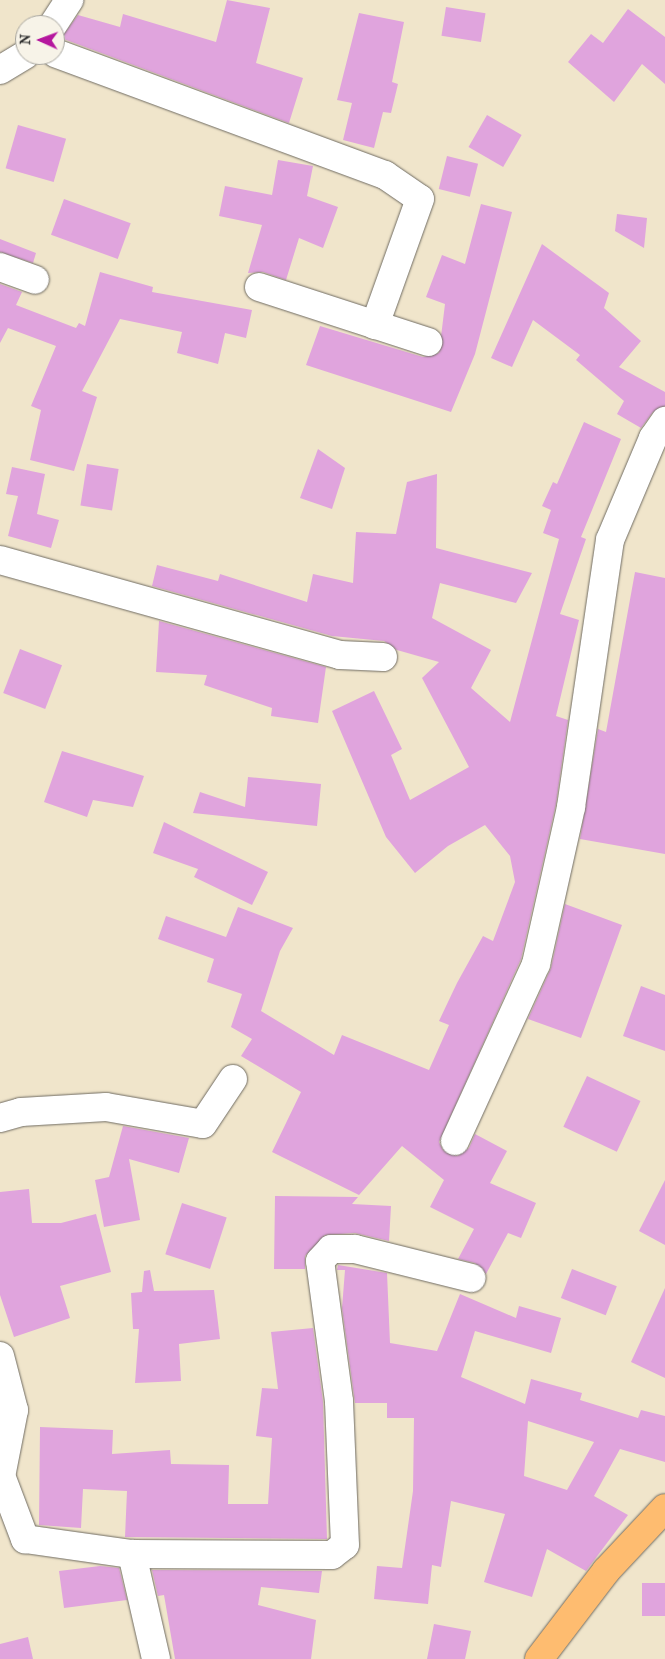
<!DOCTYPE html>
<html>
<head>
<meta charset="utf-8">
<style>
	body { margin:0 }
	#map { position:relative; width:665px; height:1659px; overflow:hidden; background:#f0e5cb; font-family:"IM FELL French Canon",serif }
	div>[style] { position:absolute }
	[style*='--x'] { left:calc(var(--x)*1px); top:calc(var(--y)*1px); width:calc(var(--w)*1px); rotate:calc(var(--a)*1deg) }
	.building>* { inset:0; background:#e0a4dd; transform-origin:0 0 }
	.roads { filter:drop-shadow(0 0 1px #706c63) drop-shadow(0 0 1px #706c63) }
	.minor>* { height:28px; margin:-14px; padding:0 14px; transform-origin:14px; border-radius:14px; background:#fff }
	.major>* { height:28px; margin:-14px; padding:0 14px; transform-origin:14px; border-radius:14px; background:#febc70 }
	span { translate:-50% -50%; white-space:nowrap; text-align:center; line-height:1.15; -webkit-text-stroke:4px #f7f3e8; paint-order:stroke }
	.north { position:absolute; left:15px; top:15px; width:50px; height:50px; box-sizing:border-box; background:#f7f3e8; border:1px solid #a5a39c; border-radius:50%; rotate:272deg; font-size:14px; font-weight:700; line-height:20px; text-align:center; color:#2b2b2b }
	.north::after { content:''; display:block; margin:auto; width:18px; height:22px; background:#b5179e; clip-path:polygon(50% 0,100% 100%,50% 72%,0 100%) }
</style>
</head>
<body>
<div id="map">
	<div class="building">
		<div style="clip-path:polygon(227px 0,270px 8px,256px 63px,303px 78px,289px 123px,61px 38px,78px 15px,120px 27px,123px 14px,216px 42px)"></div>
		<div style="left:446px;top:7px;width:40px;height:29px;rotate:9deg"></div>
		<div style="clip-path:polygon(628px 9px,665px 37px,665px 84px,642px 64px,614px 102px,568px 62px,591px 34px,603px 43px)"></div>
		<div style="clip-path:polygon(359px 13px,404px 22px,392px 82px,398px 84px,391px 113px,383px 112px,374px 148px,343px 140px,352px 103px,337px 100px)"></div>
		<div style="left:487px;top:115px;width:40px;height:37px;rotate:30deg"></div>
		<div style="left:18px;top:125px;width:50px;height:45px;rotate:16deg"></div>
		<div style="left:447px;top:156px;width:32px;height:34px;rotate:14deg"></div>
		<div style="clip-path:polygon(278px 160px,313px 166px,307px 196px,338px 207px,323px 248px,299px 238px,286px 280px,263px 272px,248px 273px,262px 225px,219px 216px,225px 186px,272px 195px)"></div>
		<div style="left:64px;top:199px;width:71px;height:38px;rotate:20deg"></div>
		<div style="clip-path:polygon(481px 204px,512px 212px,475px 354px,451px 412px,306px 365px,320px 326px,423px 357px,439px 353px,445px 304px,426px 297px,442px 255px,465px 264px)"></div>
		<div style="clip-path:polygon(617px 214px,647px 218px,644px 248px,615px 231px)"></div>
		<div style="clip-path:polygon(0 239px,36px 253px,33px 263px,0 252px)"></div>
		<div style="clip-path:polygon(542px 244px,609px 293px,604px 308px,641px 341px,619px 367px,665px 392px,665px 406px,653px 412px,641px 428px,617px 414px,624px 401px,576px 360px,580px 355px,533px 320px,512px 367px,491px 358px)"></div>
		<div style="clip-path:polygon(100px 272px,153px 287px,152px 292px,252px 310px,246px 338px,225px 333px,218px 364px,177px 353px,182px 332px,120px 319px,82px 391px,97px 397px,74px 471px,30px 460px,41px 410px,31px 406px,56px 346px,8px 328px,0 343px,0 284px,22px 292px,16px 305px,76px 328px,79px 323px,85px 326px)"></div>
		<div style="clip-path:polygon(584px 422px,621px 439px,581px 537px,586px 539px,560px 614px,579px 620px,556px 716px,568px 720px,556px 804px,521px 959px,439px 1142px,443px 1150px,457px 1156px,469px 1148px,475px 1134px,507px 1151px,490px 1183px,536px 1203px,521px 1238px,508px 1233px,486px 1274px,475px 1263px,458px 1259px,474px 1229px,430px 1207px,444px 1180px,402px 1146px,359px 1195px,272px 1152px,301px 1092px,241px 1056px,252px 1039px,231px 1027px,242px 994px,207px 982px,214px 959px,158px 939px,166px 916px,226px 937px,238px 907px,293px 928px,280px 951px,261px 1011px,334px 1055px,342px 1035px,429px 1070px,449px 1025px,439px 1021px,457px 983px,483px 936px,493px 941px,515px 882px,510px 856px,485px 825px,448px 846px,415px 873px,386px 837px,332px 711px,374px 691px,402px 749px,391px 755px,410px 800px,469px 767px,422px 678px,439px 662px,397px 650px,384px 641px,332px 636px,152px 586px,157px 565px,218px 581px,220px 574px,307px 602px,313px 574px,353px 583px,356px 532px,396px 534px,407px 482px,437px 474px,436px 548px,532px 573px,516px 603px,440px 583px,432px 618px,491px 650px,471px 688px,510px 722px,559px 539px,543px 533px,551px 510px,542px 506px,553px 482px,557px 484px)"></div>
		<div style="clip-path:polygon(318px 449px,345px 468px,332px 509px,300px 498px)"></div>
		<div style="left:87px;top:464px;width:32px;height:42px;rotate:9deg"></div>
		<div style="clip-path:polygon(12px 467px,45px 474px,37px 514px,59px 520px,51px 548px,8px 536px,18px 496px,6px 494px)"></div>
		<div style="clip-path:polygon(635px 572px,665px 578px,665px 854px,580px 839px,598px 729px,606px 732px)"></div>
		<div style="clip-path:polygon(159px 621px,326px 667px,318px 723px,271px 716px,272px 708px,204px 685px,207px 675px,156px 672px)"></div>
		<div style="left:20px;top:649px;width:45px;height:47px;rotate:21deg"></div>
		<div style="clip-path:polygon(62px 751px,144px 776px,133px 807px,93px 800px,87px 817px,44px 802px)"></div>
		<div style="clip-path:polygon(248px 777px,321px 784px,317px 826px,193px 813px,200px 792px,245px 807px)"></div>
		<div style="clip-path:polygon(164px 822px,268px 872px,252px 905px,194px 877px,198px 869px,153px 853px)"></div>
		<div style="clip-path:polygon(565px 904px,622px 925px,581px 1038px,528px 1019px,551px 968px)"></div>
		<div style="clip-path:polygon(641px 986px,665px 995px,665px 1051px,623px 1036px)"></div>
		<div style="left:587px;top:1076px;width:59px;height:56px;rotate:25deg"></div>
		<div style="clip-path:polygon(123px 1126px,189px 1138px,179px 1173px,129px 1159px,140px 1220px,104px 1227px,95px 1180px,109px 1177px)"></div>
		<div style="clip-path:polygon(665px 1180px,665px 1245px,639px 1231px)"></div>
		<div style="clip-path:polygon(29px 1189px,32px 1223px,61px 1223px,96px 1214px,111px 1272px,60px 1286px,70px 1318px,14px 1337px,0 1295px,0 1192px)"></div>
		<div style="clip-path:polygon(275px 1196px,358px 1197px,352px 1204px,391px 1206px,389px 1241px,355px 1233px,325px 1235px,305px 1256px,305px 1269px,274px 1269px)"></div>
		<div style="left:182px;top:1203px;width:47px;height:54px;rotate:18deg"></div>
		<div style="clip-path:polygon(evenodd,338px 1265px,387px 1273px,390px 1343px,437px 1351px,460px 1294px,516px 1318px,519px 1306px,561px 1318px,551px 1353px,475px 1331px,461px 1377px,525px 1404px,531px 1379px,582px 1393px,580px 1400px,638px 1418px,641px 1410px,665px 1416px,665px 1462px,620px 1449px,594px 1496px,628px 1515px,586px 1571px,547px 1549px,532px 1597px,484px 1582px,505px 1514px,451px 1501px,441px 1567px,432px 1565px,428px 1604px,374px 1599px,377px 1566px,402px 1568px,413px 1491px,414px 1418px,387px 1418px,387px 1403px,355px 1403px,342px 1308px,345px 1270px,337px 1270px,338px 1265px,528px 1421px,594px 1442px,567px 1490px,524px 1476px,528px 1421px)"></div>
		<div style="left:572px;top:1269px;width:48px;height:31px;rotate:21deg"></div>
		<div style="clip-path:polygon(150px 1270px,154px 1291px,214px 1290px,220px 1339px,179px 1344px,181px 1381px,135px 1383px,139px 1329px,133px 1329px,131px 1293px,142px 1292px,144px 1271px)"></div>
		<div style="clip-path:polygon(665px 1288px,665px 1378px,631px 1362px)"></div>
		<div style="clip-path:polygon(313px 1328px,323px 1402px,327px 1539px,125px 1537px,127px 1491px,83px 1489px,81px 1528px,39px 1525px,40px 1427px,113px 1430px,112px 1454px,170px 1450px,171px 1464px,229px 1465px,228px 1504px,268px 1504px,272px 1438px,256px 1436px,262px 1388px,278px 1389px,271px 1332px)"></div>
		<div style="clip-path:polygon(100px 1566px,119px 1568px,127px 1600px,64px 1608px,59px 1571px)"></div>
		<div style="clip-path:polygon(152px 1570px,322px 1571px,319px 1593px,261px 1587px,258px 1605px,316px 1620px,311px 1659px,175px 1659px,164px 1595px,158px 1596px)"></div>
		<div style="left:642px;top:1583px;width:23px;height:33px"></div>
		<div style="clip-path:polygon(434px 1624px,471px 1631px,465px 1659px,427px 1659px)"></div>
		<div style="clip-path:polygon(28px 1637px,33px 1659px,0 1659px,0 1644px)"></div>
	</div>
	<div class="roads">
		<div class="minor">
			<div style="--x:53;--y:25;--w:30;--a:-57"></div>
			<div style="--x:55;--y:53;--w:352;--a:20.3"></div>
			<div style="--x:385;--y:175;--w:42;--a:34.4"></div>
			<div style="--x:420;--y:199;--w:134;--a:109.7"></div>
			<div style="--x:0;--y:70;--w:29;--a:-31"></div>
			<div style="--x:0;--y:267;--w:37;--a:20"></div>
			<div style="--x:259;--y:287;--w:178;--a:18"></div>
			<div style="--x:0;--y:560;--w:353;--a:15.6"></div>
			<div style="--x:340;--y:655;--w:43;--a:2.7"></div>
			<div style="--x:0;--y:1118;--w:22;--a:-16"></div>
			<div style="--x:21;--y:1112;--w:85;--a:-3.4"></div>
			<div style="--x:106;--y:1107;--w:98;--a:9.9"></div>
			<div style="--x:203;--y:1124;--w:54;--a:-56.3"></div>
			<div style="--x:455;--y:1141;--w:195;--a:-65.4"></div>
			<div style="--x:536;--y:964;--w:161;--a:-77.4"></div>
			<div style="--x:571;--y:807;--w:270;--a:-81.7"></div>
			<div style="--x:610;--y:540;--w:111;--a:-67.1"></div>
			<div style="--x:653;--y:438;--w:21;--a:-55"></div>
			<div style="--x:0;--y:1356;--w:56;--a:75.5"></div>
			<div style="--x:14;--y:1410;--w:63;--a:101"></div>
			<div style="--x:0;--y:1473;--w:71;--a:69.3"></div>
			<div style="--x:25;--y:1539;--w:108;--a:8"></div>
			<div style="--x:132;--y:1554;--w:200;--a:0.3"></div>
			<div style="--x:332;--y:1555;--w:16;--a:-38"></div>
			<div style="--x:345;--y:1545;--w:144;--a:-92.4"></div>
			<div style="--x:339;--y:1401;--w:141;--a:-97.7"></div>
			<div style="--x:320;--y:1261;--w:16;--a:-47"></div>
			<div style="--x:331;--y:1249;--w:24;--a:0"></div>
			<div style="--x:355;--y:1249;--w:120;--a:14"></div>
			<div style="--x:132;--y:1554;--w:108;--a:77.1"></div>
		</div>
		<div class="major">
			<div style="--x:539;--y:1659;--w:111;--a:-52.7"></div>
			<div style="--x:606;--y:1571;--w:86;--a:-46.9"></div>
		</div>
	</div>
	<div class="north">N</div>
</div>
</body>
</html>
